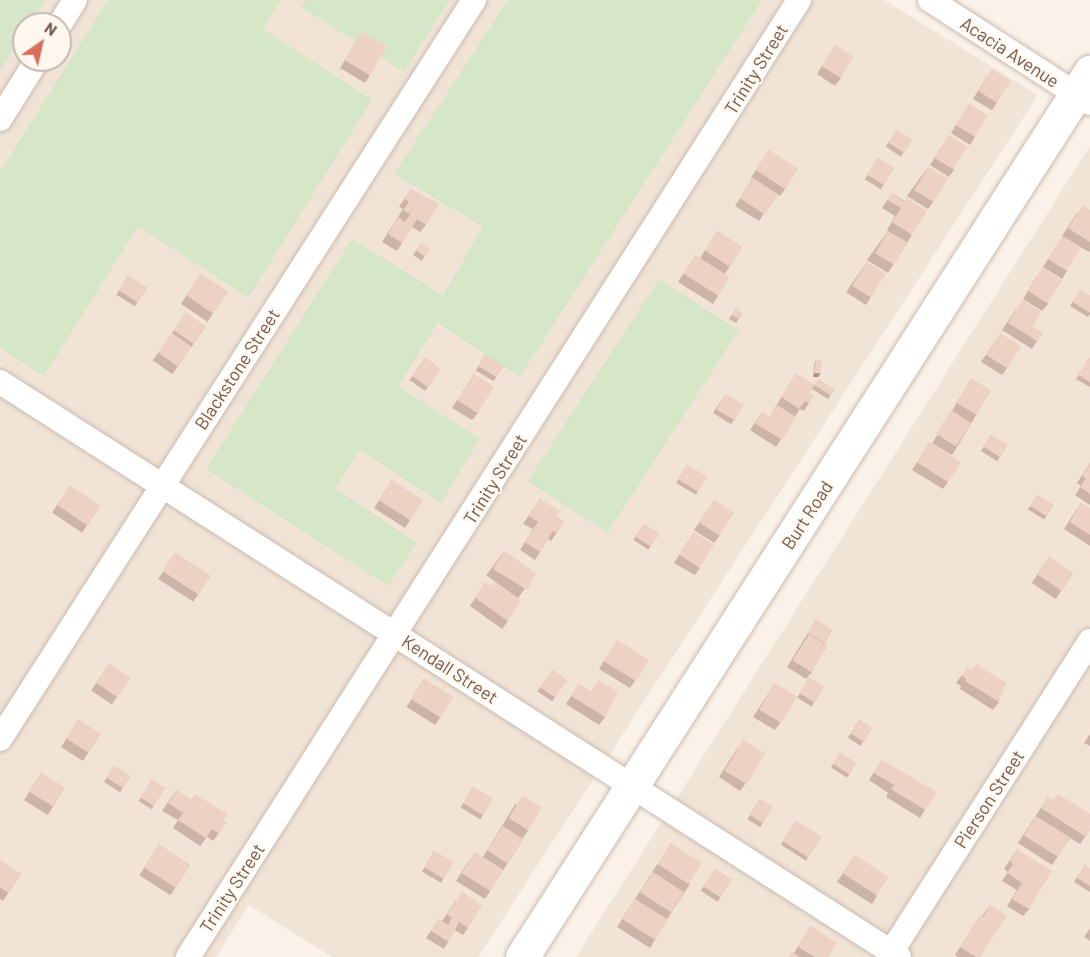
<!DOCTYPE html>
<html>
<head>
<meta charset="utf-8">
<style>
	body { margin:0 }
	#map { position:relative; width:1090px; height:957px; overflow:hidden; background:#faf2e8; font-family:Barlow,sans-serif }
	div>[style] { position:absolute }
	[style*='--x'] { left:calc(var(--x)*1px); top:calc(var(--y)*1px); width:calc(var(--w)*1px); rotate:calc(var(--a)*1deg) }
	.residential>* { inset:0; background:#f1e4d7 }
	.green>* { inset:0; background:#d6e7c8; transform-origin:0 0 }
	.roads { filter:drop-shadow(0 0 2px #cbbaaf) drop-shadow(0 0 2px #cbbaaf) }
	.street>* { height:24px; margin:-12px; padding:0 12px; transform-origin:12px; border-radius:12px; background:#fff }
	.secondary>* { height:33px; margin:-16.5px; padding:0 16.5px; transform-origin:16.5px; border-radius:16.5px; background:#fff }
	.wall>* { inset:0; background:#ccb4a7; transform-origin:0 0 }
	.shaded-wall>* { inset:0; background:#a69288 }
	.building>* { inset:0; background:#edd1c2; transform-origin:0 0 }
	span { translate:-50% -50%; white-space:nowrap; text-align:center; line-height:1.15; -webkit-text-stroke:4.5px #fdf7ee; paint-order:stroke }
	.street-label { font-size:18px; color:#72594e }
	.north { position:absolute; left:12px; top:12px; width:60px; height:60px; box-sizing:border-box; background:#fdf7ee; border:2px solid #c5b8ae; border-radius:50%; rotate:34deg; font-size:16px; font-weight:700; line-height:24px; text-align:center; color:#72594e }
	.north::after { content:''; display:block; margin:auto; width:21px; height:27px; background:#d86f59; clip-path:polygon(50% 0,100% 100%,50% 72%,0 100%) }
</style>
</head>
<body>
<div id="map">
	<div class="residential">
		<div style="clip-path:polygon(evenodd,0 0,884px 0,1038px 95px,478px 957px,332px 957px,249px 905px,216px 957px,0 957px,0 0,24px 24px,60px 24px,60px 60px,24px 60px,24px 24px)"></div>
		<div style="clip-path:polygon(1090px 146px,1090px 957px,576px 957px)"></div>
	</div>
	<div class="green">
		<div style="clip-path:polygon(0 0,45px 0,30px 24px,24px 24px,24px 33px,0 71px)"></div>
		<div style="clip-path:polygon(108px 0,281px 0,263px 29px,372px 100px,248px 298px,138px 226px,44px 376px,0 348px,0 172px)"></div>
		<div style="clip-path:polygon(306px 0,450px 0,404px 72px,301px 7px)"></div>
		<div style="clip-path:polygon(508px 0,762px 0,520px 377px,438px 323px,398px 386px,480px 439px,441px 503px,360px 450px,335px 488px,417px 543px,388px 586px,206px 469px,352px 239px,443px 295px,483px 227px,394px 174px)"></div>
		<div style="left:659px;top:279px;width:95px;height:241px;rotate:33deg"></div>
	</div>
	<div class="roads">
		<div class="street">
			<div style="--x:930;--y:0;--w:190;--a:32.8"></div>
			<div style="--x:60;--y:24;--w:28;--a:-58"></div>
			<div style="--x:0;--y:119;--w:70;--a:-57.9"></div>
			<div style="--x:0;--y:382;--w:1067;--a:32.6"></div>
			<div style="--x:0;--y:739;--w:878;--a:-57.32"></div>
			<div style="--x:188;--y:957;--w:1135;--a:-57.44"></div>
			<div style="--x:888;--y:957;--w:375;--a:-57.4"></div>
		</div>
		<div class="secondary">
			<div style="--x:522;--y:957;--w:1052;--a:-57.31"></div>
		</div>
	</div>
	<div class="wall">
		<div style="clip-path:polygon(362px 32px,370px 75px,365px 83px,340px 68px)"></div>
		<div style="clip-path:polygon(830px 53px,841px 78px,835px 86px,817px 74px)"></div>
		<div style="clip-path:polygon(987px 76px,997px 103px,992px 110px,973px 99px)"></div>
		<div style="clip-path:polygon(969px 104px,975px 137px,970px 145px,951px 133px)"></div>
		<div style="left:897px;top:130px;width:18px;height:20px;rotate:34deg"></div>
		<div style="clip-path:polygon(944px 143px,954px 170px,949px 177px,930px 165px)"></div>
		<div style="clip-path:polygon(769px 150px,786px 188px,780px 196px,777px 194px,759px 221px,735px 206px,752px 179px,751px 178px)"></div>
		<div style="left:878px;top:158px;width:19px;height:25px;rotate:32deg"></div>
		<div style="clip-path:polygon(928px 167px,933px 202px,928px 209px,907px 196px)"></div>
		<div style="clip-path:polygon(411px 189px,426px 225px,420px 232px,412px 227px,397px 251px,382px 242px,403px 209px,399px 207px)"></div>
		<div style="clip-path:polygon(892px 193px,905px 201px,912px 235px,888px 273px,867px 260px,888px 231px,887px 230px,895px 216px,882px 208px)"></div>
		<div style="clip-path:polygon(1090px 210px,1090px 251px,1089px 252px,1062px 236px,1077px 213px)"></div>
		<div style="clip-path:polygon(717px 231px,742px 247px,725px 274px,718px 296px,713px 304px,678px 282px,695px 255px,700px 258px)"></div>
		<div style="clip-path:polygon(421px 243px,424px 257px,422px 261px,413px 255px)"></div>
		<div style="clip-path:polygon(1057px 244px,1067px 271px,1062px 279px,1043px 267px)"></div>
		<div style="clip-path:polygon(867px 262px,871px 297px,866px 305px,846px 292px)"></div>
		<div style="left:201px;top:274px;width:32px;height:36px;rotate:34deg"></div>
		<div style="left:128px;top:276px;width:22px;height:22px;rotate:32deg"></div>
		<div style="clip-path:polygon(1037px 276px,1048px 304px,1042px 311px,1023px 299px)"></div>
		<div style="clip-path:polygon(1081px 290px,1090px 296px,1090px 314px,1088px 317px,1070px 306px)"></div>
		<div style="clip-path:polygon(1017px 308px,1032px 327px,1042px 333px,1032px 349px,1002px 330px)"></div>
		<div style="clip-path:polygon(736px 309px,742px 314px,736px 323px,729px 319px)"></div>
		<div style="left:186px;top:313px;width:24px;height:58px;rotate:35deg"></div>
		<div style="clip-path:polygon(995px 341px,1007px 368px,1002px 375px,981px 362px)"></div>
		<div style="left:485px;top:355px;width:21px;height:18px;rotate:31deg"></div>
		<div style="left:425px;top:358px;width:19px;height:27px;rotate:35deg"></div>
		<div style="clip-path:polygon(1089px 358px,1090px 358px,1090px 387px,1076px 379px)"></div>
		<div style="clip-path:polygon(816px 360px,818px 377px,813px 377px,814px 364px)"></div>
		<div style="clip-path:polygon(474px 374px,478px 413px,472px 420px,452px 408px)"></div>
		<div style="clip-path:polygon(796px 374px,814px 385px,834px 389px,828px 399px,812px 389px,809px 393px,809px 403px,804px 411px,800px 409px,776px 447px,750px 430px,762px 412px,769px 417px)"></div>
		<div style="left:971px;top:379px;width:23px;height:75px;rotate:31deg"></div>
		<div style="clip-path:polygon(726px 394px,734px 420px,731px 424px,713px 413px)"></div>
		<div style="left:991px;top:435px;width:19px;height:19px;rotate:32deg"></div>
		<div style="clip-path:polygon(930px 442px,948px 482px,943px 489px,912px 470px)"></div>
		<div style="clip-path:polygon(1090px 463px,1090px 505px,1075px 495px,1081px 486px,1077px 483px)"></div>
		<div style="left:687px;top:465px;width:23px;height:21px;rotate:31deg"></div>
		<div style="clip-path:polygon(392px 480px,410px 520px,405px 528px,374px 508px)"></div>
		<div style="left:70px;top:486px;width:36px;height:32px;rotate:34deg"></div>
		<div style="left:1037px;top:495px;width:19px;height:17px;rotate:32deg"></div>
		<div style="clip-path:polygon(540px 499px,556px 516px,564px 522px,551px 541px,548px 539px,535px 560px,520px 550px,533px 529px,523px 524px)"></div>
		<div style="clip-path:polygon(1081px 503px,1090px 509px,1090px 546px,1064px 529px)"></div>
		<div style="clip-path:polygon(709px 508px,720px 535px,714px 543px,694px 530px)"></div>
		<div style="left:644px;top:524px;width:18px;height:19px;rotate:34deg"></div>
		<div style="clip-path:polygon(694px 532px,700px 568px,695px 575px,674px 563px)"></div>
		<div style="left:504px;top:551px;width:39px;height:30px;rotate:36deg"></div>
		<div style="left:175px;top:553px;width:42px;height:31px;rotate:33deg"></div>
		<div style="left:1049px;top:557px;width:29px;height:31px;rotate:34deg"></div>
		<div style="clip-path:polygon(485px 582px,508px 621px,502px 629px,470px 606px)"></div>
		<div style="clip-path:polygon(816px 620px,832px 630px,824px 644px,812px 672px,806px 679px,787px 667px)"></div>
		<div style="clip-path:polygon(612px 648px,635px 681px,630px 688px,599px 669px)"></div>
		<div style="left:109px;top:664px;width:25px;height:32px;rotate:34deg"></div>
		<div style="left:552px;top:670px;width:18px;height:26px;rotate:34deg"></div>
		<div style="clip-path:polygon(962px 675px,999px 702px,993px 710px,960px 689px,961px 686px,956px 683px)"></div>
		<div style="left:809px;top:678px;width:17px;height:23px;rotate:31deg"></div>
		<div style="left:424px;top:679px;width:34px;height:33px;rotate:32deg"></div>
		<div style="clip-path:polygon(599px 680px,605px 717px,599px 725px,566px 704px,579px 684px,591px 692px)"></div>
		<div style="clip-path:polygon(775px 683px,780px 723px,775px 730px,753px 717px)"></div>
		<div style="left:78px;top:720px;width:26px;height:32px;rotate:32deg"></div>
		<div style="left:859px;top:720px;width:15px;height:21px;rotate:32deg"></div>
		<div style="clip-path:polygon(1090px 734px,1090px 746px,1084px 743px)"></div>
		<div style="clip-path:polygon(738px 747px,746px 783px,740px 791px,719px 777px)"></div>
		<div style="left:840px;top:753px;width:19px;height:17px;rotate:32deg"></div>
		<div style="clip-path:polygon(882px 760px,925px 810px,920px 818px,886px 797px,888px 793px,869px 780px)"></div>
		<div style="left:114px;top:766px;width:19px;height:19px;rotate:32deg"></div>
		<div style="left:41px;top:773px;width:28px;height:32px;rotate:32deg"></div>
		<div style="left:152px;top:780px;width:15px;height:25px;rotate:32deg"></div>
		<div style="left:473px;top:787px;width:23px;height:24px;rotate:31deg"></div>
		<div style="clip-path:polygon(176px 790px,226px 823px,213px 841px,207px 837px,200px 846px,173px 828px,178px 820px,162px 811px)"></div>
		<div style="clip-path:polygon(1048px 797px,1090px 830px,1080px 844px,1070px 838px,1052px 865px,1018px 843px)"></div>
		<div style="left:760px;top:799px;width:15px;height:24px;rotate:32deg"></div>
		<div style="clip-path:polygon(516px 803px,528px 831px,522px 839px,523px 839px,485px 899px,456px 881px,470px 859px,483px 857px)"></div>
		<div style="left:796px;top:821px;width:30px;height:28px;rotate:33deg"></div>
		<div style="clip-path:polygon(671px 843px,690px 884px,667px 919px,650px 948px,617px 927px)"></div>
		<div style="left:159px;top:845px;width:37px;height:36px;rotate:33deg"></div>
		<div style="clip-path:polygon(1017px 849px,1029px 909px,1023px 916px,1007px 906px,1017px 890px,1002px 881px,1008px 872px,1004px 869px)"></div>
		<div style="left:434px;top:851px;width:22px;height:24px;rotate:30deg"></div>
		<div style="clip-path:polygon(855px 855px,877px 896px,872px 904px,837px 882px)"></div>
		<div style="clip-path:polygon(0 861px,21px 874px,3px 901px,0 899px)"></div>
		<div style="clip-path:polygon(1085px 865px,1090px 869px,1090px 892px,1074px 882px)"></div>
		<div style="left:715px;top:869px;width:20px;height:26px;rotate:33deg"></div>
		<div style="clip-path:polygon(456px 900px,468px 928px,463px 935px,455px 930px,444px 949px,426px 938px,439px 919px,442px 921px)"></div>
		<div style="clip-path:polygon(990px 905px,980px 957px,958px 957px,955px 955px,975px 923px,982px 916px)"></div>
		<div style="clip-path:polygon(811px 926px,828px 957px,789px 957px,794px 953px)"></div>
		<div style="clip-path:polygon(1090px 928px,1090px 941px,1084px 937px)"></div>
	</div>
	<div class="shaded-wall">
		<div style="clip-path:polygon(815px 373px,821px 373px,818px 377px,813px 377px)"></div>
	</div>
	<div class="building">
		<div style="left:362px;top:32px;width:29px;height:33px;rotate:31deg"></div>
		<div style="left:835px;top:45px;width:22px;height:25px;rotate:32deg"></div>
		<div style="left:992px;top:69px;width:22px;height:26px;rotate:32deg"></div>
		<div style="left:969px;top:104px;width:22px;height:25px;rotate:32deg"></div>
		<div style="left:897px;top:130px;width:18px;height:15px;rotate:34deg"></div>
		<div style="left:949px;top:135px;width:22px;height:27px;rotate:32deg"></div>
		<div style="left:769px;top:150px;width:35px;height:24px;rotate:33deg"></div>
		<div style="left:878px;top:158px;width:19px;height:20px;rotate:32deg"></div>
		<div style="left:928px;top:167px;width:23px;height:27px;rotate:31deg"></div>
		<div style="left:753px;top:178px;width:30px;height:24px;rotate:33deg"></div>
		<div style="clip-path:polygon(411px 189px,439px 204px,426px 225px,417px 219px,402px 243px,388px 234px,398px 217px,405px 222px,410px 214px,403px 210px,409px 202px,405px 199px)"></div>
		<div style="clip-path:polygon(892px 193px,905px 202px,907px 198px,927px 211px,912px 235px,892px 222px,901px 208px,887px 200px)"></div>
		<div style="clip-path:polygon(1083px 205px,1090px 210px,1090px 242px,1068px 228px)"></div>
		<div style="left:717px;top:231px;width:30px;height:23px;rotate:33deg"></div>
		<div style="left:888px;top:231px;width:22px;height:26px;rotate:30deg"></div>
		<div style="left:1062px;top:236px;width:22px;height:27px;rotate:32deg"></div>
		<div style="left:421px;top:243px;width:11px;height:9px;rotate:34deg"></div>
		<div style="left:695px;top:255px;width:41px;height:22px;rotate:32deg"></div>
		<div style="left:867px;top:262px;width:22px;height:28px;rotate:32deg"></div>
		<div style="left:1043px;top:268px;width:23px;height:27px;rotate:34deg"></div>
		<div style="left:201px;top:274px;width:32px;height:26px;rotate:34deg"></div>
		<div style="left:128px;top:276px;width:22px;height:17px;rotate:32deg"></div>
		<div style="clip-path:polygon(1081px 290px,1090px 296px,1090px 313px,1073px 302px)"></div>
		<div style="clip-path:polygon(1022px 300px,1041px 312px,1032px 327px,1042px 333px,1037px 341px,1008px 323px)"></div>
		<div style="clip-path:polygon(736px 309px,742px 314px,738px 319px,732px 315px)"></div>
		<div style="left:186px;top:313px;width:24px;height:21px;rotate:35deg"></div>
		<div style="left:172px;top:333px;width:24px;height:24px;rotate:35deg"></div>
		<div style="left:1000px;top:333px;width:25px;height:26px;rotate:32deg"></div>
		<div style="left:485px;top:355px;width:21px;height:13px;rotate:31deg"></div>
		<div style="left:425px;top:358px;width:19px;height:22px;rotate:35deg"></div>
		<div style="clip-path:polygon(1089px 358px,1090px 358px,1090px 382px,1078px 375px)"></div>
		<div style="left:816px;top:360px;width:6px;height:13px;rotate:9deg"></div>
		<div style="left:474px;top:374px;width:24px;height:31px;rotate:33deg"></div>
		<div style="clip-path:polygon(796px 374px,814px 385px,809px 393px,814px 396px,809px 403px,805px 401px,799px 409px,781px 397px)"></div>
		<div style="left:818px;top:379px;width:19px;height:7px;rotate:32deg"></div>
		<div style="left:971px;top:379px;width:23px;height:28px;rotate:31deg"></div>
		<div style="left:726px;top:394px;width:21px;height:18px;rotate:31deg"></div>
		<div style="clip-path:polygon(777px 405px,796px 417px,782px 440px,755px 423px,762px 412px,769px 417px)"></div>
		<div style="left:951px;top:410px;width:24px;height:28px;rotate:33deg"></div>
		<div style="left:991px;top:435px;width:19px;height:14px;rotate:32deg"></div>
		<div style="left:930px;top:442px;width:37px;height:24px;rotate:33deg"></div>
		<div style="clip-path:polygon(1090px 464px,1090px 494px,1080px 487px,1086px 478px,1082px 476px)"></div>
		<div style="left:687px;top:465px;width:23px;height:17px;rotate:31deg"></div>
		<div style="left:392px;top:480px;width:37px;height:24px;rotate:33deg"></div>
		<div style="left:70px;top:486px;width:36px;height:23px;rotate:34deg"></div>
		<div style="left:1037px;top:495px;width:19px;height:13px;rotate:32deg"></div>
		<div style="clip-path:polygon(540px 499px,560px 511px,556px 516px,564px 522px,556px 533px,553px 531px,540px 552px,525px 542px,538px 522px,529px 516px)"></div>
		<div style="left:714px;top:500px;width:24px;height:27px;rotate:33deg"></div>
		<div style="clip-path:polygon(1081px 503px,1090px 509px,1090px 535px,1070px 522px)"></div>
		<div style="left:644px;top:524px;width:18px;height:15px;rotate:34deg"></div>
		<div style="left:694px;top:532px;width:24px;height:27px;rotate:33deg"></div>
		<div style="clip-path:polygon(504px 551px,536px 574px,527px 590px,493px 569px)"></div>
		<div style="left:175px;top:553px;width:42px;height:22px;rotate:33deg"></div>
		<div style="left:1049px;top:557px;width:29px;height:21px;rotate:34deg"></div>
		<div style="clip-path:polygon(485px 582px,491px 586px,494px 582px,521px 600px,508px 621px,475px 598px)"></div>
		<div style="left:816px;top:620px;width:19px;height:15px;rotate:32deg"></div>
		<div style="left:809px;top:634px;width:22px;height:31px;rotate:32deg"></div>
		<div style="left:617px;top:640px;width:38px;height:25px;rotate:32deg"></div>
		<div style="left:109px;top:664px;width:25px;height:23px;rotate:34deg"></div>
		<div style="clip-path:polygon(976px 664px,1006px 683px,999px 702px,965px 681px,966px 679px,962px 676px,967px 667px,972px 670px)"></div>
		<div style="left:552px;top:670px;width:18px;height:21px;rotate:34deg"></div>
		<div style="left:809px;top:678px;width:17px;height:18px;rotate:31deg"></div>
		<div style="left:424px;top:679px;width:34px;height:24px;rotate:32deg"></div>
		<div style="clip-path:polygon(599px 680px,618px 692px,605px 717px,571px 696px,579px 684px,591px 692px)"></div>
		<div style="left:775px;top:683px;width:26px;height:31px;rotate:31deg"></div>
		<div style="left:78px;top:720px;width:26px;height:22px;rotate:32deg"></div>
		<div style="left:859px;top:720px;width:15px;height:16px;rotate:32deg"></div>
		<div style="left:743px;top:740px;width:26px;height:36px;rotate:31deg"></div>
		<div style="left:840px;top:753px;width:19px;height:13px;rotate:32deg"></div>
		<div style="clip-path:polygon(882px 760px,937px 792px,925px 810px,891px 789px,894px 785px,874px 773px)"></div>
		<div style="left:114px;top:766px;width:19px;height:14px;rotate:32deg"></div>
		<div style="left:41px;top:773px;width:28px;height:22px;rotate:32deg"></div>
		<div style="left:152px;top:780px;width:15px;height:21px;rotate:32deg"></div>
		<div style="left:473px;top:787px;width:23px;height:19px;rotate:31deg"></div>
		<div style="clip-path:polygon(176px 790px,191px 800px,195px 794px,227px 814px,222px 821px,226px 823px,219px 834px,212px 829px,206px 838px,178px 820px,183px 813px,168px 803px)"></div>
		<div style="clip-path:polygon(1058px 794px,1090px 814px,1090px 830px,1086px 837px,1041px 808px,1048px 797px,1054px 800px)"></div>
		<div style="left:522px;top:796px;width:23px;height:26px;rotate:31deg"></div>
		<div style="left:760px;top:799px;width:15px;height:19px;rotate:32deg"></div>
		<div style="left:1036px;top:816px;width:40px;height:23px;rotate:32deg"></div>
		<div style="left:796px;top:821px;width:30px;height:24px;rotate:33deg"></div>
		<div style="left:503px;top:826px;width:24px;height:29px;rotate:33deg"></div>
		<div style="left:671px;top:843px;width:37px;height:25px;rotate:33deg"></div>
		<div style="left:159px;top:845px;width:37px;height:27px;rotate:33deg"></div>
		<div style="clip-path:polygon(1017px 849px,1052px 871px,1029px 909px,1012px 899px,1022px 883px,1007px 873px,1013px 864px,1010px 861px)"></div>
		<div style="left:434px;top:851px;width:22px;height:19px;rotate:30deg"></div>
		<div style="left:475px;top:852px;width:34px;height:25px;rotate:32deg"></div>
		<div style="left:855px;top:855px;width:40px;height:22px;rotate:33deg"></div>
		<div style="clip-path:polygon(0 861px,21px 874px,8px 893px,0 887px)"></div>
		<div style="clip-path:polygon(1085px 865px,1090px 869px,1090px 886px,1077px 878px)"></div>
		<div style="left:715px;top:869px;width:20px;height:21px;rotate:33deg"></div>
		<div style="left:653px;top:872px;width:37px;height:24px;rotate:33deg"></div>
		<div style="clip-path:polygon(462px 892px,482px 905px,468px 928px,459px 922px,449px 942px,431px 931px,439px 919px,448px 925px,452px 918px,447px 914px)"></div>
		<div style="left:635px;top:899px;width:39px;height:24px;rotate:32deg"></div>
		<div style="clip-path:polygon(990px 905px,1007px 916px,980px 957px,976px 957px,960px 947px,980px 915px,983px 917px)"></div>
		<div style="clip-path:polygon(811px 926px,837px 943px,828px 957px,815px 957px,798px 947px)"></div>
		<div style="clip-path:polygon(792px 952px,800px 957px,789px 957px)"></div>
	</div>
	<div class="street-label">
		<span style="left:1010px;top:52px;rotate:33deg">Acacia Avenue</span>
		<span style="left:756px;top:69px;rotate:-58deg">Trinity Street</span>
		<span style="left:237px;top:369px;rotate:-57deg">Blackstone Street</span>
		<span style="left:495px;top:479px;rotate:-58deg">Trinity Street</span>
		<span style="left:807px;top:515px;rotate:-57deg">Burt Road</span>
		<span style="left:450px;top:669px;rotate:33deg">Kendall Street</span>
		<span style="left:989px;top:799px;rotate:-57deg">Pierson Street</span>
		<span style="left:232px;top:888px;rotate:-57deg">Trinity Street</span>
	</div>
	<div class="north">N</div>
</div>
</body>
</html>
